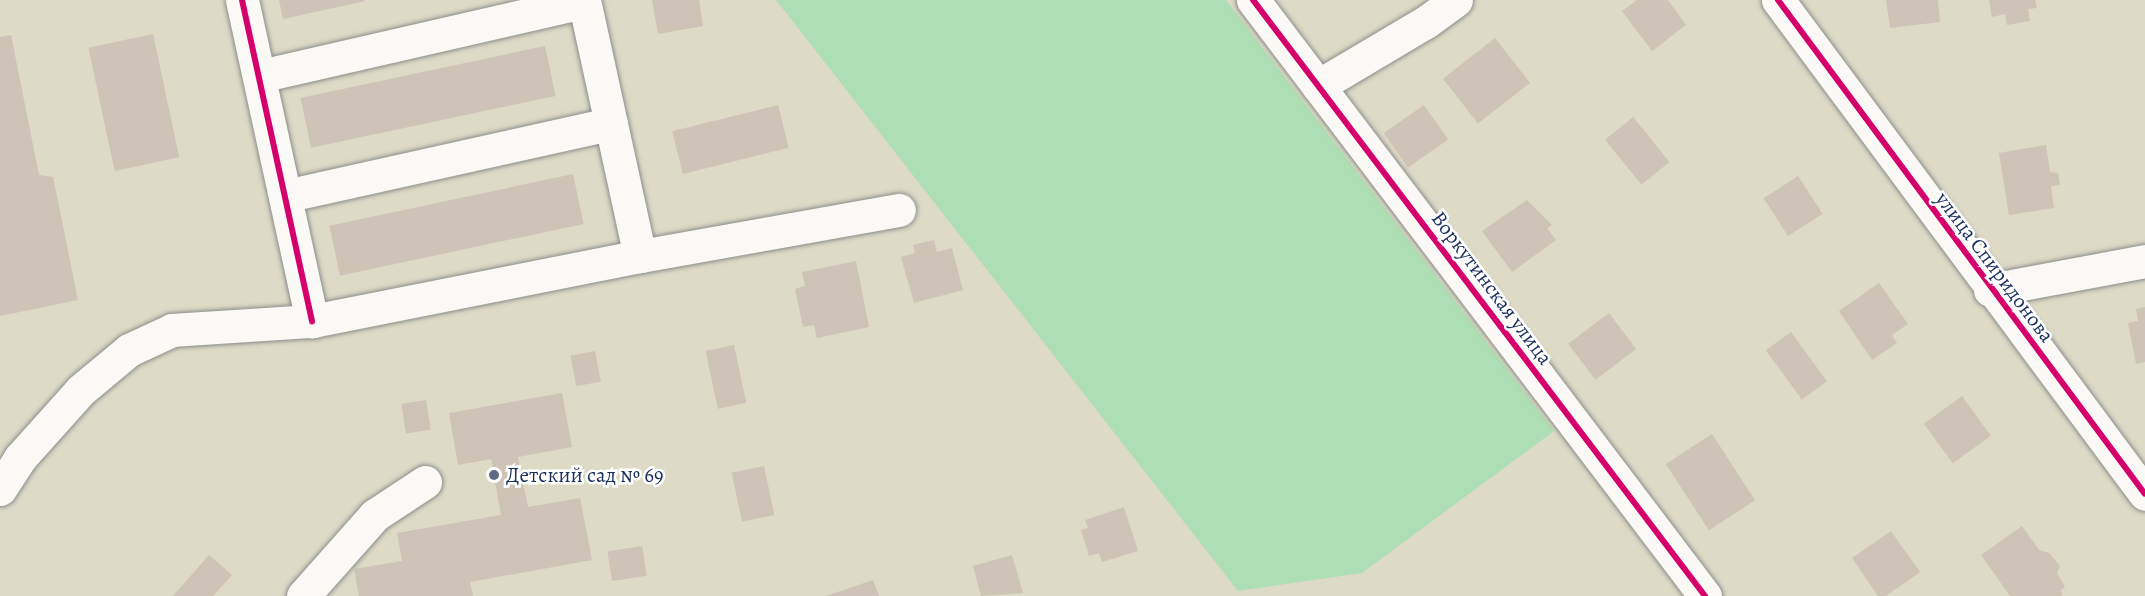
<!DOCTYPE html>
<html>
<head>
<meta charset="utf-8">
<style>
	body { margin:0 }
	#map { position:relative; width:2145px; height:596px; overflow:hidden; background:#dddac6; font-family:Alegreya,serif }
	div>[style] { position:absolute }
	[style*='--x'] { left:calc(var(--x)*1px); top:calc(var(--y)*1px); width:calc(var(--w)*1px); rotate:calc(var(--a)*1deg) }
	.green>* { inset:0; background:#aedeb4 }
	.building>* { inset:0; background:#cdc3b6; transform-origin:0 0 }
	.roads { filter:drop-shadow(0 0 2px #8c8e8c) drop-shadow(0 0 2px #8c8e8c) }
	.minor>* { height:33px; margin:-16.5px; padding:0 16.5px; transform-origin:16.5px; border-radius:16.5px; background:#faf9f6 }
	.cycleway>* { height:6px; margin:-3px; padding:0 3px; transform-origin:3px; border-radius:3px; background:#d6006c }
	.dots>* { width:16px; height:16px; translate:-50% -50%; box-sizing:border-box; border:3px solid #fff; border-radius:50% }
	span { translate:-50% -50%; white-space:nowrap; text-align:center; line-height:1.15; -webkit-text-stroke:5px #fff; paint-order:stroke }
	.street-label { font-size:21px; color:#1b2f5e }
	.poi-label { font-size:21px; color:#1b2f5e }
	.left { translate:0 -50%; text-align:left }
</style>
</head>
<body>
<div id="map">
	<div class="green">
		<div style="clip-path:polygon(776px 0,1226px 0,1554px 431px,1362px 573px,1238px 591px)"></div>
	</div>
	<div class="building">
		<div style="clip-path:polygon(279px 0,365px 0,365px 1px,283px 19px)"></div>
		<div style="clip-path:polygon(652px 0,699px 0,703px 26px,658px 34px)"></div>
		<div style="clip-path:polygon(1637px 0,1668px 0,1686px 25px,1652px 51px,1622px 11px)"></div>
		<div style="clip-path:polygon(1886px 0,1938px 0,1940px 22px,1890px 28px)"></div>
		<div style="clip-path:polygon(1989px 0,2035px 0,2037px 8px,2028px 9px,2030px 21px,2007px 25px,2005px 14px,1992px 17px)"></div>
		<div style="left:153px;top:34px;width:126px;height:66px;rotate:78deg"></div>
		<div style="clip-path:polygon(11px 35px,39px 175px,53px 177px,78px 300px,0 316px,0 37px)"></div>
		<div style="left:1495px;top:38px;width:57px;height:66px;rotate:52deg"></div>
		<div style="left:545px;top:46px;width:51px;height:250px;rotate:78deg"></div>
		<div style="left:778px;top:105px;width:44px;height:109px;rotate:76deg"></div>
		<div style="left:1424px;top:105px;width:42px;height:49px;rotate:55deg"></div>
		<div style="left:1633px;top:117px;width:58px;height:36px;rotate:51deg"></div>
		<div style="clip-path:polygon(2046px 145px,2050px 172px,2058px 173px,2060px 185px,2051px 186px,2054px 208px,2009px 215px,1999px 153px)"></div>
		<div style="left:573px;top:174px;width:51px;height:249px;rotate:78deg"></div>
		<div style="left:1798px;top:176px;width:45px;height:41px;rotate:57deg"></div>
		<div style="clip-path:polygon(1527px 200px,1552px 225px,1547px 228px,1556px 240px,1512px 272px,1482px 231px)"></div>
		<div style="clip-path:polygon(934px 240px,937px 252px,952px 248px,963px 290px,914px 303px,901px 257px,915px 253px,913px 245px)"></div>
		<div style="clip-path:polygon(856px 261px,869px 327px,817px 338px,814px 325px,803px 327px,795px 289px,805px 286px,802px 272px)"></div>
		<div style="clip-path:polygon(1879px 283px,1908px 324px,1892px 335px,1897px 343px,1872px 360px,1839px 311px)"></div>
		<div style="clip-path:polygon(2145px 307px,2145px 362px,2136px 364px,2128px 323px,2138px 321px,2136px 309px)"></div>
		<div style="left:1609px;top:313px;width:45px;height:51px;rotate:53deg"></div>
		<div style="left:1791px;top:332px;width:61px;height:31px;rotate:54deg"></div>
		<div style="left:734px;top:345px;width:59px;height:29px;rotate:78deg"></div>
		<div style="left:595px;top:351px;width:31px;height:25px;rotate:79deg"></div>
		<div style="clip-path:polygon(562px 393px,572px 447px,518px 457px,528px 507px,580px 498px,592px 560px,470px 582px,473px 596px,359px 596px,354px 569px,402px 561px,397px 533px,501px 515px,491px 459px,458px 465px,449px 413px)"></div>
		<div style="left:1962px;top:396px;width:49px;height:47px;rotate:54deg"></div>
		<div style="left:426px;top:400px;width:30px;height:25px;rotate:81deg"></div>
		<div style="left:1712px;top:434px;width:79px;height:55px;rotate:57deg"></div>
		<div style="left:764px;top:466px;width:50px;height:33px;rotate:78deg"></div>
		<div style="clip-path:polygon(1124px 507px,1138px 551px,1102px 562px,1099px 553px,1089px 556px,1081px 530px,1088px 528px,1085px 520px)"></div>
		<div style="clip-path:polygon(2022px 526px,2039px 550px,2049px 553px,2060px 566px,2057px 573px,2065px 587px,2061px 590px,2062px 596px,2010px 596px,1981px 555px)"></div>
		<div style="clip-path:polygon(1891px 531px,1920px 572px,1886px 596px,1878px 596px,1852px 558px)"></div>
		<div style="left:642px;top:546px;width:30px;height:35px;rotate:81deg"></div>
		<div style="clip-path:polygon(209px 555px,232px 575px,213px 596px,173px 596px)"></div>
		<div style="clip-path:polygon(1012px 555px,1023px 593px,981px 596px,973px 566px)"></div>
		<div style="clip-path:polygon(873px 580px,879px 596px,826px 596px)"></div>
	</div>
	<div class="roads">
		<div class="minor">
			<div style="--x:242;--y:0;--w:329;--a:77.7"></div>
			<div style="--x:584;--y:0;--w:262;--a:77.7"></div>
			<div style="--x:1253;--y:0;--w:748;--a:52.82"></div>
			<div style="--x:1778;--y:0;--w:615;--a:53.39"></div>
			<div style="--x:260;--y:76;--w:332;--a:-12.9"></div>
			<div style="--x:1318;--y:86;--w:126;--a:-30.7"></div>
			<div style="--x:1426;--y:22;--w:37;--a:-36"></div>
			<div style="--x:285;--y:196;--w:334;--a:-12.5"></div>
			<div style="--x:1990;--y:290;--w:158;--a:-10.6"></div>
			<div style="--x:0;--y:489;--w:37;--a:-57"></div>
			<div style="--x:20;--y:458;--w:91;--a:-48.1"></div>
			<div style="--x:81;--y:390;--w:62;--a:-39.8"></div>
			<div style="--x:129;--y:350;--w:47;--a:-24.9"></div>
			<div style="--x:172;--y:330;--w:140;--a:-3.7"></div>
			<div style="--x:312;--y:321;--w:334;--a:-11.2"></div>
			<div style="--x:640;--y:256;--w:263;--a:-10.1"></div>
			<div style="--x:303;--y:596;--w:108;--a:-48.4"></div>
			<div style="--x:375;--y:515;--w:60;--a:-33.4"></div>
		</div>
	</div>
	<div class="cycleway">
		<div style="--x:242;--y:0;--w:329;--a:77.7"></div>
		<div style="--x:1253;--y:0;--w:748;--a:52.82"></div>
		<div style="--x:1778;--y:0;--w:615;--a:53.39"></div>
	</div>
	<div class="dots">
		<div style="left:494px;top:475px;background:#5f6b82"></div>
	</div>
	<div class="street-label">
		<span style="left:1995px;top:267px;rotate:53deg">улица Спиридонова</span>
		<span style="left:1492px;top:288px;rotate:53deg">Воркутинская улица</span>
	</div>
	<div class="poi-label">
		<span class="left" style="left:506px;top:475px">Детский сад № 69</span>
	</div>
</div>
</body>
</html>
